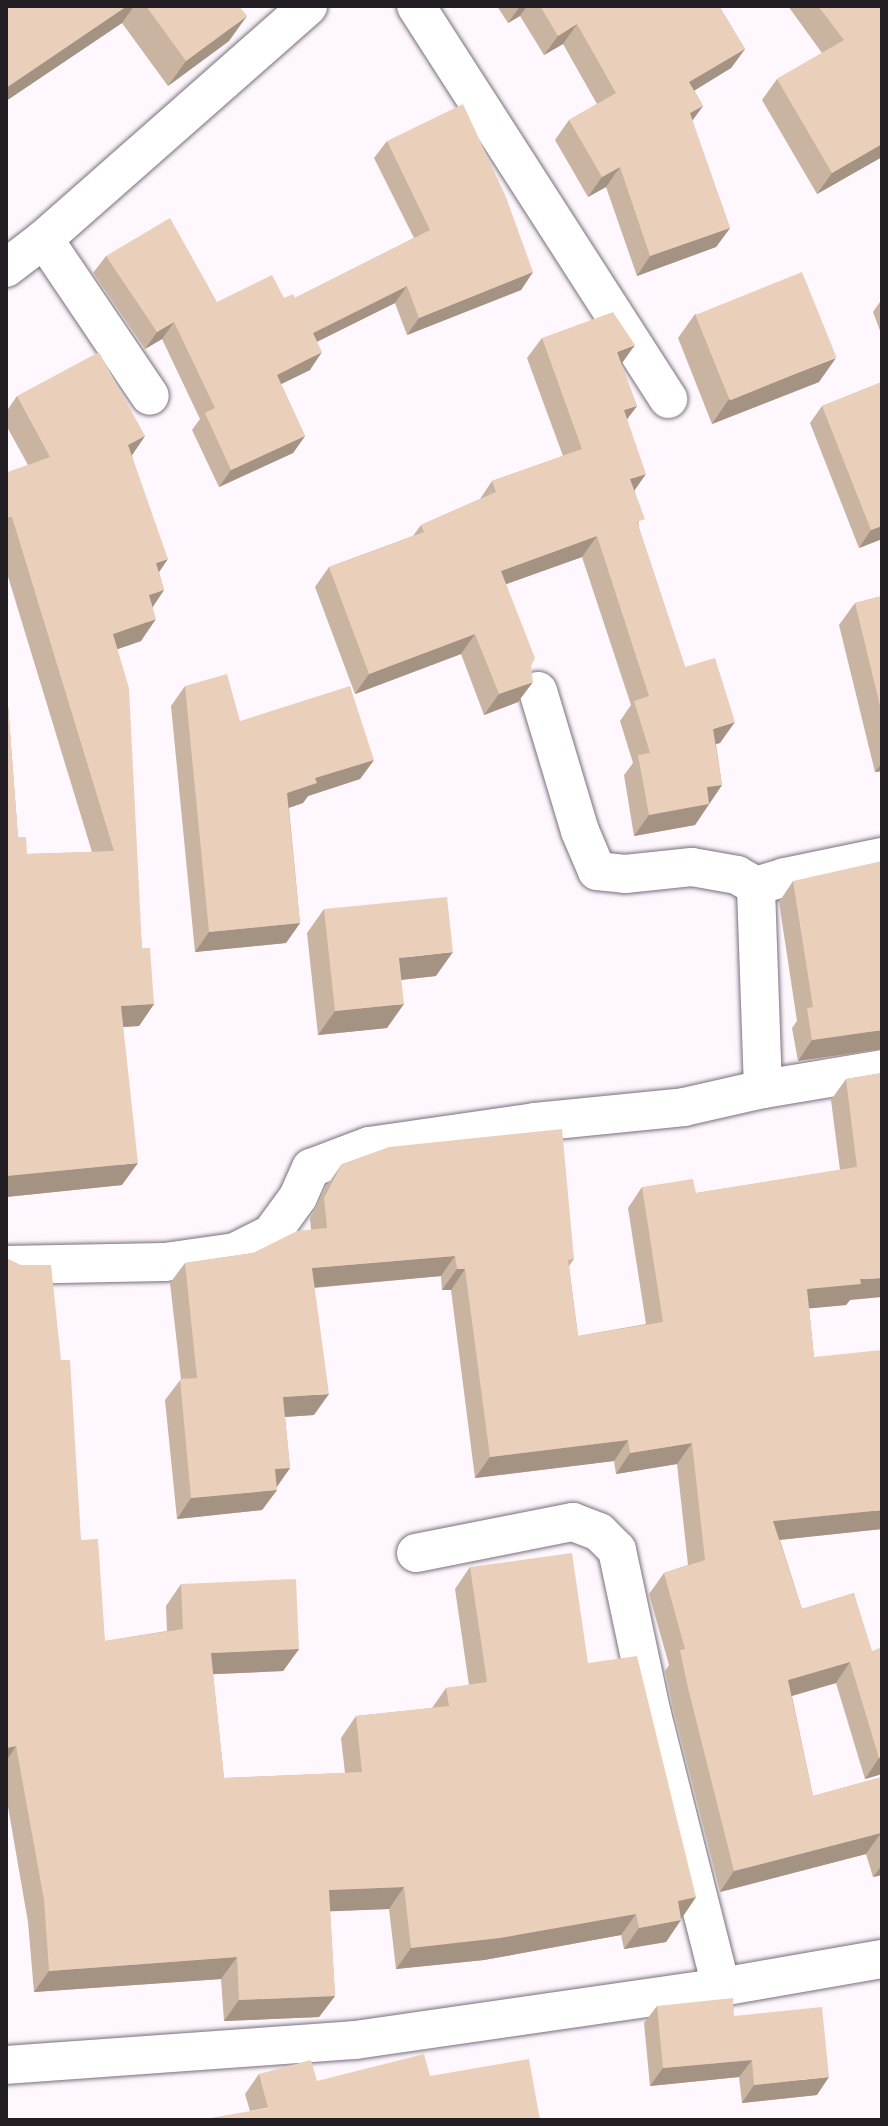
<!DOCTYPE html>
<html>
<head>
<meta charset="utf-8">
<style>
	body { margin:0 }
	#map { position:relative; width:888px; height:2126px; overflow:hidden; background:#fef7fe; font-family:"Roboto Serif",serif }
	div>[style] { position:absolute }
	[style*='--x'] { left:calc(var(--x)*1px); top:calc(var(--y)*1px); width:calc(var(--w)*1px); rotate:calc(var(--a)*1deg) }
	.roads { filter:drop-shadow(0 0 2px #796f79) drop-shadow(0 0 2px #796f79) }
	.minor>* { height:38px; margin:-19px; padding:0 19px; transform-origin:19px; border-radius:19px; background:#fff }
	.wall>* { inset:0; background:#c9b3a1 }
	.shaded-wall>* { inset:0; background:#a49283 }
	.building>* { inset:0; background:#ead0bb; transform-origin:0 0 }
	span { translate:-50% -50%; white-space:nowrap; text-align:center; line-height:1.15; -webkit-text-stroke:6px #fff; paint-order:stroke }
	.frame { position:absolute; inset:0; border:8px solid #231e23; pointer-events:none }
</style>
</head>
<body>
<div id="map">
	<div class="roads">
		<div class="minor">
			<div style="--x:416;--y:6;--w:467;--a:57.3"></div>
			<div style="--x:44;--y:239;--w:189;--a:56"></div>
			<div style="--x:6;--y:268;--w:48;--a:-37.3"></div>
			<div style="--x:44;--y:239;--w:352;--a:-41.4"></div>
			<div style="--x:538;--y:691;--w:146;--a:73.3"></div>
			<div style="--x:580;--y:831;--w:43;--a:67"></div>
			<div style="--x:597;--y:871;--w:28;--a:6"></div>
			<div style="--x:625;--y:874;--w:67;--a:-6"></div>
			<div style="--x:692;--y:867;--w:46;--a:10.1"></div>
			<div style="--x:737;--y:875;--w:22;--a:30"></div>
			<div style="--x:763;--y:1089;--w:121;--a:-9.5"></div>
			<div style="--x:6;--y:1265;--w:159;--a:-1.1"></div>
			<div style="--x:165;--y:1262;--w:71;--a:-8.1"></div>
			<div style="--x:235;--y:1252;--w:40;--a:-26.6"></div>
			<div style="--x:271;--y:1234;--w:46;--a:-53.9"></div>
			<div style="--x:298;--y:1197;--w:32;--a:-66"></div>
			<div style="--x:311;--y:1168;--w:62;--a:-20.8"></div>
			<div style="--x:369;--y:1146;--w:168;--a:-8.2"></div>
			<div style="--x:535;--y:1122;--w:150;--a:-5.7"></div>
			<div style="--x:684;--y:1107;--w:81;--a:-12.8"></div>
			<div style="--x:763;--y:1089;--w:203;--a:-92"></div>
			<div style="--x:756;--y:886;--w:30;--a:-17"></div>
			<div style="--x:785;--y:877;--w:99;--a:-11.7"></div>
			<div style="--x:416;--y:1553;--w:160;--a:-11.2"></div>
			<div style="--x:573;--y:1522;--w:28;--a:21"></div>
			<div style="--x:599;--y:1532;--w:25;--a:45"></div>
			<div style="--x:617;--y:1550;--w:168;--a:78"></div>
			<div style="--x:652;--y:1714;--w:282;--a:75.8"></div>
			<div style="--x:6;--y:2065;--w:350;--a:-4.1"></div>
			<div style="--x:355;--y:2040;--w:370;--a:-8.2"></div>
			<div style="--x:721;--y:1987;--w:163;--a:-9.9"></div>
		</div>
	</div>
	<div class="wall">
		<div style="clip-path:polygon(6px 6px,239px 6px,229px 41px,168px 86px,122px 23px,6px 101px)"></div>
		<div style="clip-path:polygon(497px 6px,719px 6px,745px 49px,731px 68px,694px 90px,703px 106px,692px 121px,730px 228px,716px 247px,637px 276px,606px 187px,588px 197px,555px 140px,569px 120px,597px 104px,563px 44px,544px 55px,520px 16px,508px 23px)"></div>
		<div style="clip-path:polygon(788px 6px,882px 6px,882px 157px,817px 194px,762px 100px,777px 79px,822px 53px)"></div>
		<div style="clip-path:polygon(387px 141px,533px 272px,521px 290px,407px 335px,395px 303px,317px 342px,310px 370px,281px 384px,305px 436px,293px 453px,219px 487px,192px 430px,200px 419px,162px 339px,145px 349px,93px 273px,106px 256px,217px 302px,295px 298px,414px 238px,374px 158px)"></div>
		<div style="clip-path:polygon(882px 299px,882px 336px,873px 312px)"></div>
		<div style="clip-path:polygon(695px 314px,819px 382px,712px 424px,678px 338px)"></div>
		<div style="clip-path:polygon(542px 338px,621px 364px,637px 406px,627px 419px,639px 528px,685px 667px,720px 743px,716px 744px,722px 785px,695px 825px,634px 836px,624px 775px,633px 763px,620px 721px,631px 705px,582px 557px,506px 584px,531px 666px,518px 702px,484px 715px,461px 654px,355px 694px,315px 587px,329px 567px,413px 536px,421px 525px,480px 499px,492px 481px,563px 456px,527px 358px)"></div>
		<div style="clip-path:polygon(882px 382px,882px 539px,859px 548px,810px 423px,822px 406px)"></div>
		<div style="clip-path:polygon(17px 396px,145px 436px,132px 455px,159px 572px,164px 590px,153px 607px,141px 641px,117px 649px,142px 948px,154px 1004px,139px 1026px,123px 1027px,122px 1185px,6px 1197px,6px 679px,18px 837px,27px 854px,92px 852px,6px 570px,6px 473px,28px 465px,6px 425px,6px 412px)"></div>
		<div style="clip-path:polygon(882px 596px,882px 771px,875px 772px,839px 625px,855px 603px)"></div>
		<div style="clip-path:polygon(185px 686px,240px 721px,374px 760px,360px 779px,308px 796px,303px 803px,289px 808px,300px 923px,286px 943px,195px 952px,171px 706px)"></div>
		<div style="clip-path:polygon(793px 881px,882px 1049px,798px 1061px,792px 1028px,797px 1021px,779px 902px)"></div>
		<div style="clip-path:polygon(324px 909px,436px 976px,401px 980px,387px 1028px,318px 1035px,307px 933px)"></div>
		<div style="clip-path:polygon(882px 1073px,850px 1300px,846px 1305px,809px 1308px,814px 1357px,882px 1529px,780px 1540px,802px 1609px,854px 1593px,882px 1774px,865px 1779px,836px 1683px,792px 1696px,813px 1796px,882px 1777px,882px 1875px,873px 1877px,866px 1854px,720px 1892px,673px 1709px,665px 1671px,669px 1665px,649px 1594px,664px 1573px,688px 1565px,677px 1464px,616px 1474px,614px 1461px,475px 1478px,451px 1290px,442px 1290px,441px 1276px,314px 1288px,314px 1415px,285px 1417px,290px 1468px,277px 1487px,277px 1490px,262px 1510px,177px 1519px,165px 1400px,181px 1379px,170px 1283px,185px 1263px,253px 1253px,311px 1230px,310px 1218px,327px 1185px,342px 1164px,574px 1259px,569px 1266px,578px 1336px,646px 1324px,628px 1208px,642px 1187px,696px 1193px,840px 1170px,831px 1100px,846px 1079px)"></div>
		<div style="clip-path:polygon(6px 1258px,81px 1540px,105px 1641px,167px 1631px,166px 1606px,181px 1584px,299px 1649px,283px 1671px,213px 1674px,224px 1778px,345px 1773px,341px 1738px,356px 1716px,432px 1708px,446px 1688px,469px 1685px,455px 1589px,470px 1567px,588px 1663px,696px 1897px,666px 1942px,624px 1949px,621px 1935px,484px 1960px,396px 1969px,389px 1909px,330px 1911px,335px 1996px,319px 2017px,224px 2021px,221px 1979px,34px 1992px,28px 1922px,6px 1795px)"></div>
		<div style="clip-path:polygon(657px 2006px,734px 2016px,817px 2095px,742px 2103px,739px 2077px,650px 2086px,644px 2023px)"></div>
		<div style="clip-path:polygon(259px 2074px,317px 2081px,430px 2076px,250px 2111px,245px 2094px)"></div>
	</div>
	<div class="shaded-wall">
		<div style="clip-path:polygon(127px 6px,134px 6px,122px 23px,6px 101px,6px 88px)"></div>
		<div style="clip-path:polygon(520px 6px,527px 6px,520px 16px,508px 23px)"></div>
		<div style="clip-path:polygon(247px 16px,229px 41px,168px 86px,186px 61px)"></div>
		<div style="clip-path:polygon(577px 24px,563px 44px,544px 55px,558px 36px)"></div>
		<div style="clip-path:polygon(745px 49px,731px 68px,676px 102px,689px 82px)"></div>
		<div style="clip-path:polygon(703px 106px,689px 125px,690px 113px)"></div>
		<div style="clip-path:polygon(882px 144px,882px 157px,817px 194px,832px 173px)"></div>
		<div style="clip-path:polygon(620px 167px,606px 187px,588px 197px,602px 177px)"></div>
		<div style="clip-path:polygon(730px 228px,716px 247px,637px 276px,650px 256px)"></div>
		<div style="clip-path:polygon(533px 272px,521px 290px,407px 335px,419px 318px)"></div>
		<div style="clip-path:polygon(407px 286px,395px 303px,300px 350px,313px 333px)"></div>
		<div style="clip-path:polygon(174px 322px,162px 339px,145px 349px,157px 332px)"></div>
		<div style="clip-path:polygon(635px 345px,620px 366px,617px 352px)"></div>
		<div style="clip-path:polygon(322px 352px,310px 370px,265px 392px,277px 375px)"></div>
		<div style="clip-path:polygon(836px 358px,819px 382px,712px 424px,729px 399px)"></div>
		<div style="clip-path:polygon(637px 406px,622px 426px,624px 410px)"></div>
		<div style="clip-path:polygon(145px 436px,130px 458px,128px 445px)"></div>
		<div style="clip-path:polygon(305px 436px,293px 453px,219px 487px,231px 470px)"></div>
		<div style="clip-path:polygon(646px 474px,632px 494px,630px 479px)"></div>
		<div style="clip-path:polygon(882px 526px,882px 539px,859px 548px,871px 530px)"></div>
		<div style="clip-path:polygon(597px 536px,582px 557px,487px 591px,501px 571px)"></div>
		<div style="clip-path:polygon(168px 559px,153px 581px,156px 563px)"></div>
		<div style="clip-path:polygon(164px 590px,149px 612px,149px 595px)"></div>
		<div style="clip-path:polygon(156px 619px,141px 641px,98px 656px,113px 634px)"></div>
		<div style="clip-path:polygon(475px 634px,461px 654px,355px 694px,369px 674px)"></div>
		<div style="clip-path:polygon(533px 682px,518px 702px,484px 715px,499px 694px)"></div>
		<div style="clip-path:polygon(735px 722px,720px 743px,699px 749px,713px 729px)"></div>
		<div style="clip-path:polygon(374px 760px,360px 779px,308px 796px,303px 803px,273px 813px,287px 793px,315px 778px)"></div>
		<div style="clip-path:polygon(882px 763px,882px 771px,875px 772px)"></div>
		<div style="clip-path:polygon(722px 785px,695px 825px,634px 836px,649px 815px,707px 787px)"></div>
		<div style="clip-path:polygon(300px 923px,286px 943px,195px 952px,209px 932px)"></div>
		<div style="clip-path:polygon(453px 952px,436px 976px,382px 982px,399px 958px)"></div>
		<div style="clip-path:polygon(154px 1004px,139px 1026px,105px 1028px,121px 1006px)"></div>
		<div style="clip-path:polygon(404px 1004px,387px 1028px,318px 1035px,335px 1011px)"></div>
		<div style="clip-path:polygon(882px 1030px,882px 1049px,798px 1061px,812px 1040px)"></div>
		<div style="clip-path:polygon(138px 1163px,122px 1185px,6px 1197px,6px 1176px)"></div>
		<div style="clip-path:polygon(455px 1256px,441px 1276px,297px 1289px,312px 1268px)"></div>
		<div style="clip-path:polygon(457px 1269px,465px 1269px,451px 1290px,442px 1290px)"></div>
		<div style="clip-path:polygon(882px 1278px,882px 1297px,850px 1300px,846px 1305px,793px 1310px,807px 1289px,860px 1279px)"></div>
		<div style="clip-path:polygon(329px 1394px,314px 1415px,268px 1418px,283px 1397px)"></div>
		<div style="clip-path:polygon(628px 1440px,614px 1461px,475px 1478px,490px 1457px)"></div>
		<div style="clip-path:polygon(692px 1443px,677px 1464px,616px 1474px,630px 1453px)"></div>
		<div style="clip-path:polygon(290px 1468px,275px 1489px,275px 1469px)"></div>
		<div style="clip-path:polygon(277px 1490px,262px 1510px,177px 1519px,191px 1498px)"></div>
		<div style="clip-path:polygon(882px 1510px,882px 1529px,759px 1542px,773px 1521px)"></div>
		<div style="clip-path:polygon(299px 1649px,283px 1671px,196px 1675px,211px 1653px)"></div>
		<div style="clip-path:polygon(850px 1662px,836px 1683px,774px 1701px,788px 1680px)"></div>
		<div style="clip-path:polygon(16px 1746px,6px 1761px,6px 1748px)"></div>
		<div style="clip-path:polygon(882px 1757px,882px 1774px,865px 1779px,879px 1758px)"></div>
		<div style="clip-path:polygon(881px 1833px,866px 1854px,720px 1892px,734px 1871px)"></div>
		<div style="clip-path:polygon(882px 1865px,882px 1875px,873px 1877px)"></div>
		<div style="clip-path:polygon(404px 1887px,389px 1909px,314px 1912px,329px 1890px)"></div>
		<div style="clip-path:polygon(696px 1897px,681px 1919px,678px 1901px)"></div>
		<div style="clip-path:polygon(636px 1914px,621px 1935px,484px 1960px,396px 1969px,411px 1948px)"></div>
		<div style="clip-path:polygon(681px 1920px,666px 1942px,624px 1949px,639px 1928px)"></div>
		<div style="clip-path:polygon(237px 1957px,221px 1979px,34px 1992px,49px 1971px)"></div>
		<div style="clip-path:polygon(335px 1996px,319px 2017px,224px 2021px,239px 2000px)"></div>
		<div style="clip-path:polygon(752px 2060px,739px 2077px,650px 2086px,663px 2068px)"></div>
		<div style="clip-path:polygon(829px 2077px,817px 2095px,742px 2103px,754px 2085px)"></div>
	</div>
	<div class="building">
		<div style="clip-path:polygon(6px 6px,127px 6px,6px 88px)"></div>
		<div style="clip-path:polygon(146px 6px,239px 6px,247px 16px,186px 61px)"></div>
		<div style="clip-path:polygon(540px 6px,719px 6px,745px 49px,689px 82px,703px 106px,690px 113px,730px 228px,650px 256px,620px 167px,602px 177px,569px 120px,616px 93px,577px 24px,558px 36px)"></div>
		<div style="clip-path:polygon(818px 6px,882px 6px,882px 144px,832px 173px,777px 79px,844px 40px)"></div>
		<div style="clip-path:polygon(463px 104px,506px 197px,533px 272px,419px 318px,407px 286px,313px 333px,322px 352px,277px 375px,305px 436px,231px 470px,205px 413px,215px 408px,174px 322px,157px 332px,106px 256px,170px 218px,217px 302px,272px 275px,284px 298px,293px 294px,295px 298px,430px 230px,387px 141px)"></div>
		<div style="left:802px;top:272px;width:92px;height:115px;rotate:68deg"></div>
		<div style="clip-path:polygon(613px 312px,635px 345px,617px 352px,637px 406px,624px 410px,646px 474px,630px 479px,645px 519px,637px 522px,685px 667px,715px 658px,735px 722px,713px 729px,722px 785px,707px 787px,709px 804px,649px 815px,638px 755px,650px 753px,634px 701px,649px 696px,597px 536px,501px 571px,535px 658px,531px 666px,533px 682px,499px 694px,475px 634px,369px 674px,329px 567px,424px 532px,421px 525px,496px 492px,492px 481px,582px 449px,542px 338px)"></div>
		<div style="clip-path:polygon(99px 352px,145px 436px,128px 445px,168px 559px,156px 563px,164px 590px,149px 595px,156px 619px,113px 634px,129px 688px,142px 948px,150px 948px,154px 1004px,121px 1006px,138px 1163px,6px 1176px,6px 679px,18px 837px,26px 837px,27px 854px,114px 851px,12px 517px,6px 517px,6px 473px,50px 457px,17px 396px)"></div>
		<div style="clip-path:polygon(882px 382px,882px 526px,871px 530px,822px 406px)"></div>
		<div style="clip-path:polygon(882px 596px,882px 714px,855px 603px)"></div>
		<div style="clip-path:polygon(227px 674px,240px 721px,350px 686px,374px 760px,315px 778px,317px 783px,287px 793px,300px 923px,209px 932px,185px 686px)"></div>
		<div style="clip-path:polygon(882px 861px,882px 1030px,812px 1040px,807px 1008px,813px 1007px,793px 881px)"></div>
		<div style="clip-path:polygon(447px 897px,453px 952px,399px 958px,404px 1004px,335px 1011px,324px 909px)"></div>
		<div style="clip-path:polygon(882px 1073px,882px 1278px,860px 1279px,861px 1284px,807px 1289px,814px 1357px,882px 1350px,882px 1510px,773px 1521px,802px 1609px,854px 1593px,872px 1651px,882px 1647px,882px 1757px,879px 1758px,850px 1662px,788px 1680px,813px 1796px,882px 1777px,882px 1837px,881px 1833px,734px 1871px,688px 1688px,680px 1650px,685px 1649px,664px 1573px,705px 1560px,692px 1443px,630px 1453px,628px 1440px,490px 1457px,465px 1269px,457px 1269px,455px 1256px,312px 1268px,329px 1394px,283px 1397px,290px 1468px,275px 1469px,277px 1490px,191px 1498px,180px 1379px,197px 1378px,185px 1263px,253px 1253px,297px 1231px,327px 1228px,324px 1198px,342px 1164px,389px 1147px,562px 1129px,574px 1259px,568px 1260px,578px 1336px,663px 1322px,642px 1187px,693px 1179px,696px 1193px,857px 1167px,846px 1079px)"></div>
		<div style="clip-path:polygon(6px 1258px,21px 1265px,51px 1265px,61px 1360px,70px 1360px,81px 1540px,98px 1539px,105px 1641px,183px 1629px,181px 1584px,296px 1579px,299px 1649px,211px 1653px,224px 1778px,362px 1772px,356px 1716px,449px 1706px,446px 1688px,487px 1682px,470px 1567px,572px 1553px,588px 1663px,637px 1656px,696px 1897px,678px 1901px,681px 1920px,639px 1928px,636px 1914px,500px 1938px,411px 1948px,404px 1887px,329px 1890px,335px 1996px,239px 2000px,237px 1957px,49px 1971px,44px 1900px,16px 1746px,6px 1748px)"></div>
		<div style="clip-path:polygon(733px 1998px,734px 2016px,822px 2007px,829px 2077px,754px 2085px,752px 2060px,663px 2068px,657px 2006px)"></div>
		<div style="clip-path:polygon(424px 2054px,430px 2076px,529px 2059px,540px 2120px,199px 2120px,268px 2108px,259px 2074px,311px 2060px,317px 2081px)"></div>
	</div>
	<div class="frame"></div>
</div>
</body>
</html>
